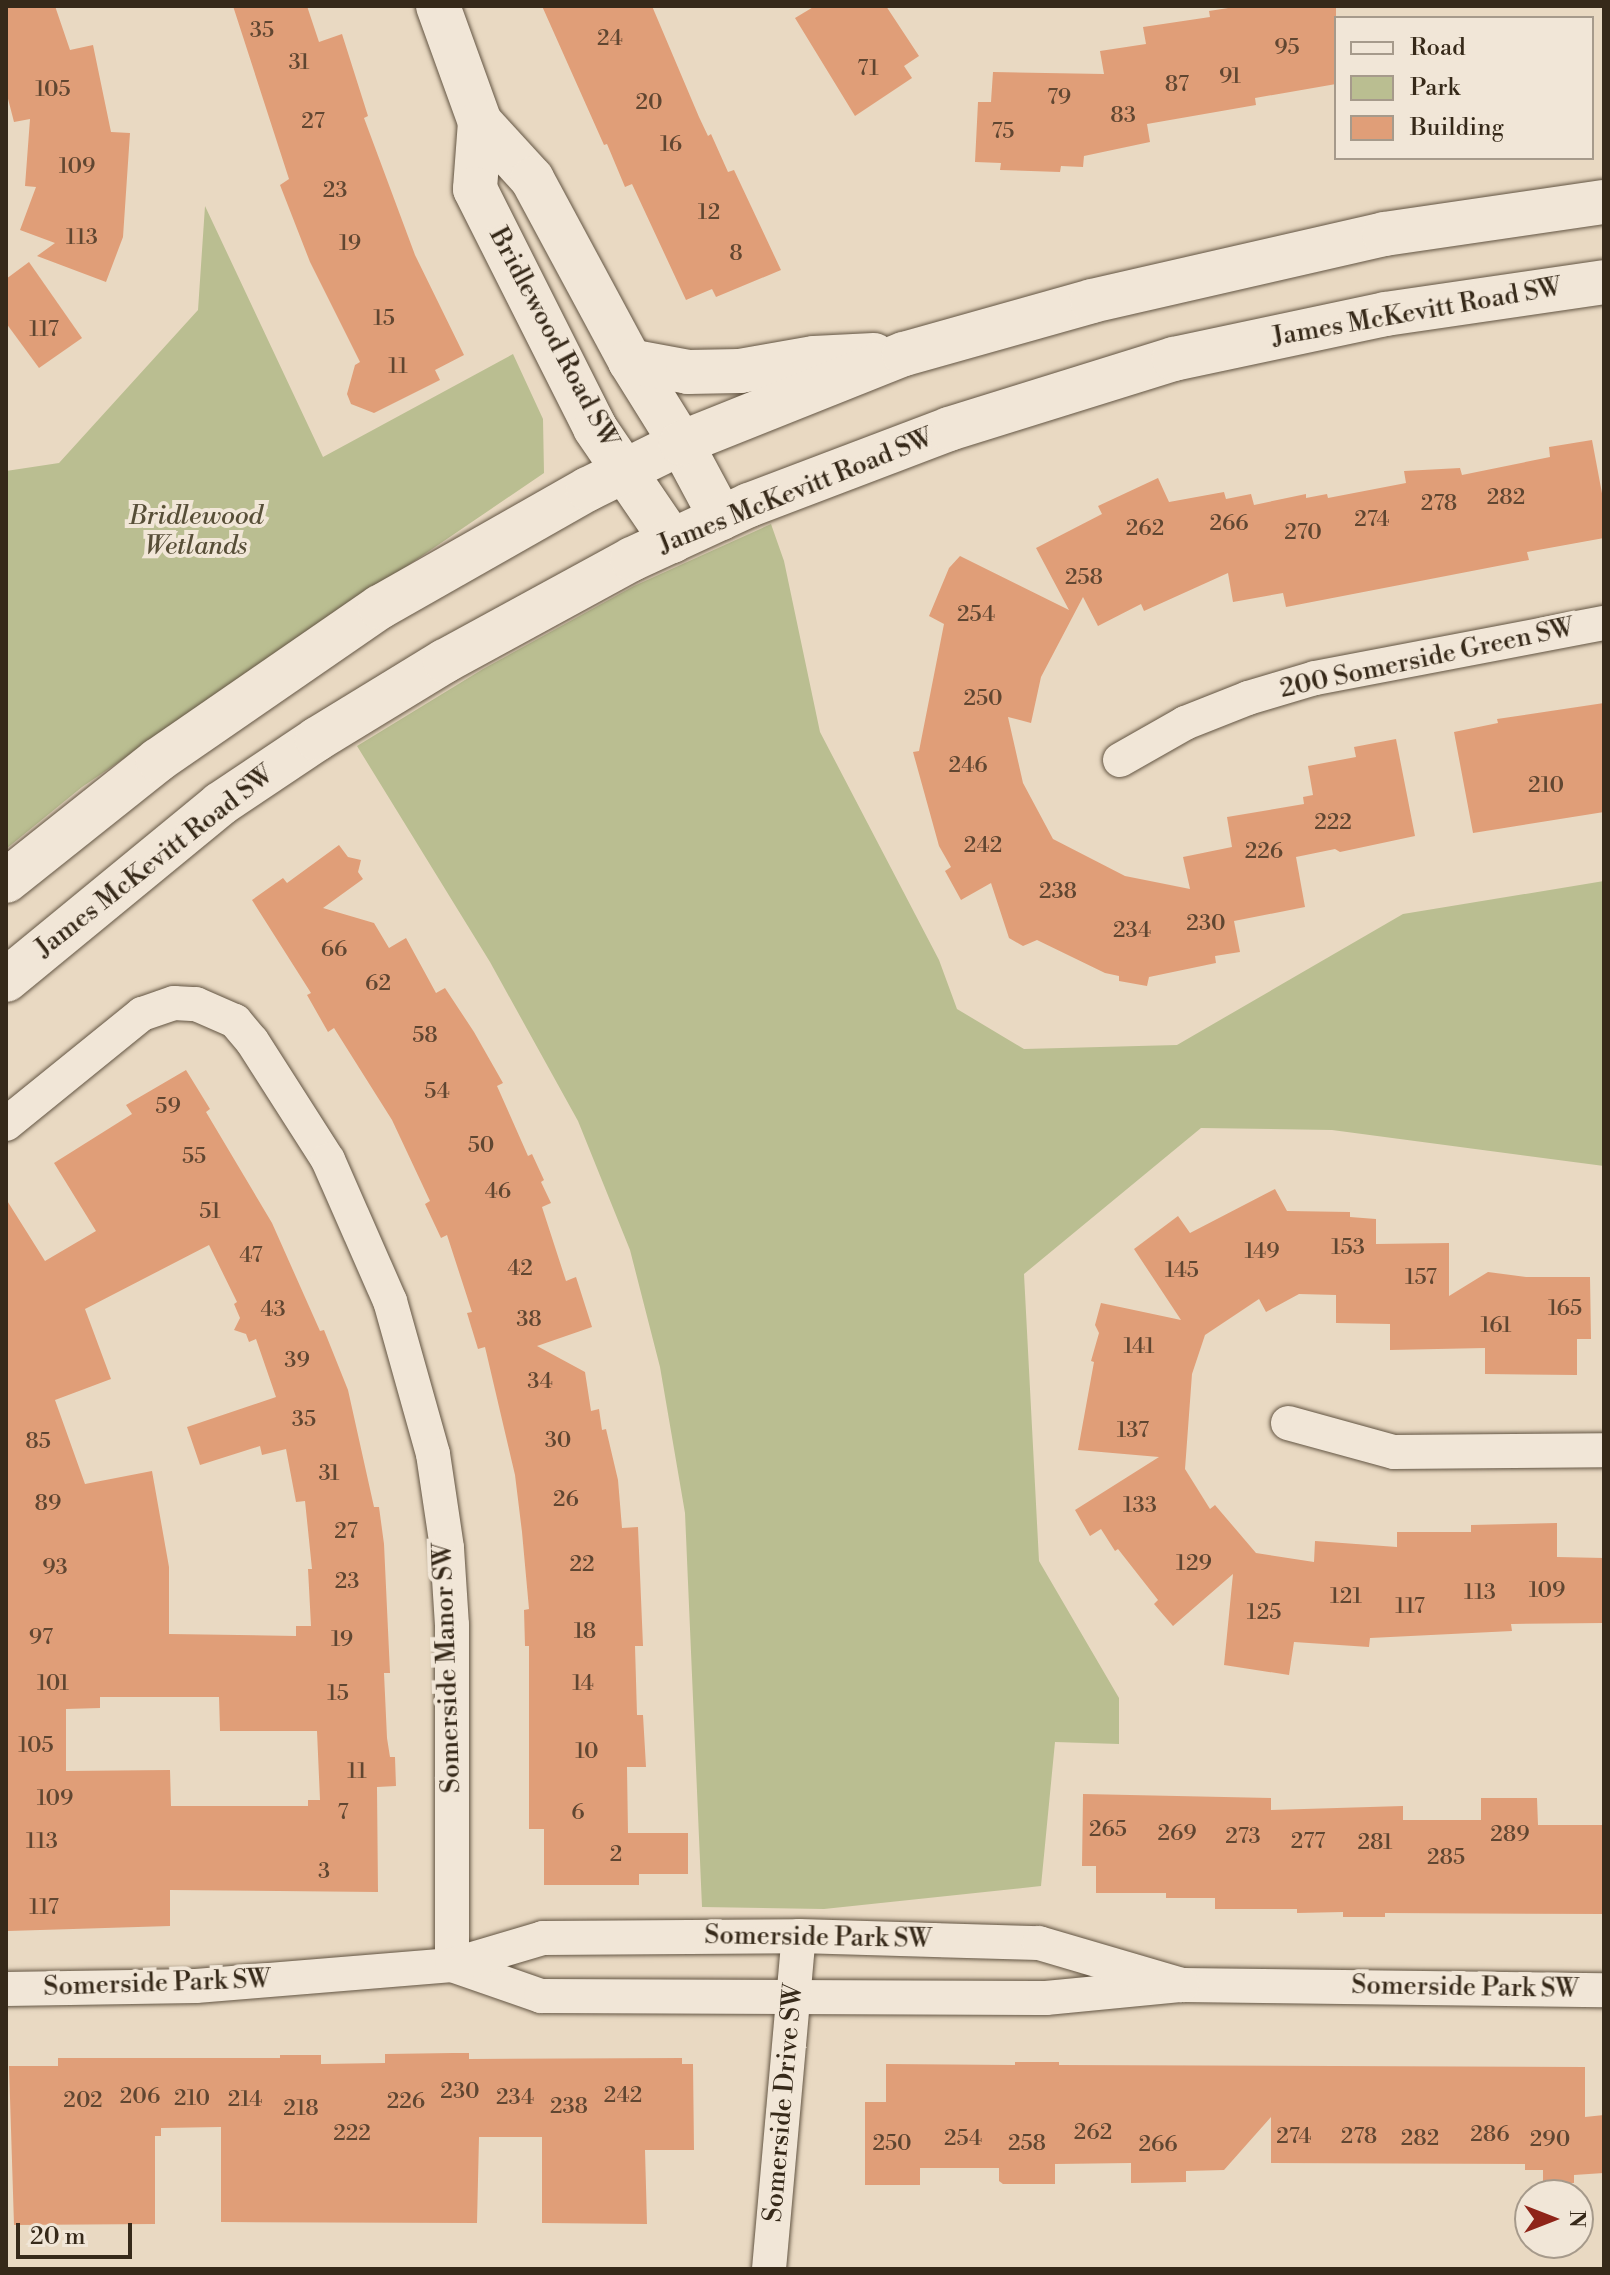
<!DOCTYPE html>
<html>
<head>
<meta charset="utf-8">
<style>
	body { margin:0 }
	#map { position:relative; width:1610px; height:2275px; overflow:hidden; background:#e9d9c2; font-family:"Libre Bodoni",serif }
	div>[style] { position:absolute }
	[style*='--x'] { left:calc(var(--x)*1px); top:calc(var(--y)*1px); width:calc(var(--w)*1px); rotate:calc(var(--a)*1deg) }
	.green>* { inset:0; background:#babe91 }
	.building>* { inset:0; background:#e09e78 }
	.roads { filter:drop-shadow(0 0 2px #635543) drop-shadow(0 0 2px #635543) }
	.street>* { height:34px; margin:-17px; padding:0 17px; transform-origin:17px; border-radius:17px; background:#f1e6d7 }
	.secondary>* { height:44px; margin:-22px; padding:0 22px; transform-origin:22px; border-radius:22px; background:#f1e6d7 }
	span { translate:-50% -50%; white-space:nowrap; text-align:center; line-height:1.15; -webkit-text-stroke:8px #f1e6d7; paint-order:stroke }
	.number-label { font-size:22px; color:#604631 }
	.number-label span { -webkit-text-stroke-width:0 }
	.street-label { font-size:26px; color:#362919 }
	.park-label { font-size:26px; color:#574e37; font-style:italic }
	.frame { position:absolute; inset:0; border:8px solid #362919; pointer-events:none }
	.legend { position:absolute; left:1334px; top:16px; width:260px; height:144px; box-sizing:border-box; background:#f1e6d7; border:2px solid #a69a8b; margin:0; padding:10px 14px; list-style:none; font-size:24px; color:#362919 }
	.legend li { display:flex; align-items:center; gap:16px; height:40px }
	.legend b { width:40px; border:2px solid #a69a8b }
	.north { position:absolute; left:1514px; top:2179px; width:80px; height:80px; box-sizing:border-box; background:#f1e6d7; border:2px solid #a69a8b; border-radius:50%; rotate:90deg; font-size:22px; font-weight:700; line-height:32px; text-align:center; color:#362919 }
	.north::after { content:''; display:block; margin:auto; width:28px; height:36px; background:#8f2418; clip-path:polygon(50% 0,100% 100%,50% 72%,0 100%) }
	.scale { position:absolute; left:16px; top:2223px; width:116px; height:36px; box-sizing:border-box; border:4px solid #362919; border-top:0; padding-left:10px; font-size:24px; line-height:28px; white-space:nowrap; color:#362919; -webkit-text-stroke:6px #f1e6d7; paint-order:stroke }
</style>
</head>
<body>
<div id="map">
	<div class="green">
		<div style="clip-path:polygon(205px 206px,323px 457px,513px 354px,543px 419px,544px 473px,82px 787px,6px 849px,6px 471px,59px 463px,198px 310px)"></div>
		<div style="clip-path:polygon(771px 524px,784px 561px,820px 732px,939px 960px,957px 1009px,1024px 1049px,1177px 1045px,1403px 914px,1604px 881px,1604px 1166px,1332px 1130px,1201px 1128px,1024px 1274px,1039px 1561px,1119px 1698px,1119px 1744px,1055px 1742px,1041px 1886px,824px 1909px,702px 1907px,685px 1513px,660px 1367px,630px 1250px,578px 1121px,490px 962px,357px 746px,483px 669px,634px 586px)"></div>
	</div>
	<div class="building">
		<div style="clip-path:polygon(6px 6px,55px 6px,70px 50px,93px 45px,111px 132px,130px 133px,123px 237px,106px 282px,37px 256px,55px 243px,20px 230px,36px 187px,25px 186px,30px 119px,14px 122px,6px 91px)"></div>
		<div style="clip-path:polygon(233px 6px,307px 6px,319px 42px,342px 34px,368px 116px,364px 118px,415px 255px,464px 355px,435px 370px,440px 380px,374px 413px,351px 404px,347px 394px,355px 365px,360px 362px,310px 262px,280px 185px,289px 179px)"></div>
		<div style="clip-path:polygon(542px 6px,652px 6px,699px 117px,708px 136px,711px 134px,728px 172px,734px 170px,781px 270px,716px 297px,712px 289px,686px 300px,632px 184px,625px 187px,607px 144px,604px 145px)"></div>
		<div style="clip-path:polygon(815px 6px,886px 6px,919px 56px,904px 66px,912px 78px,855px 116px,795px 18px)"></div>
		<div style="clip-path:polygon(1241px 6px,1336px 6px,1336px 84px,1255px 98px,1256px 105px,1147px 124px,1150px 142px,1084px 156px,1083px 167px,1061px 166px,1060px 172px,1000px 170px,1001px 163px,975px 162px,978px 102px,991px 102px,993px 72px,1104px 74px,1100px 51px,1146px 44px,1143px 27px,1210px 17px,1209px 11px)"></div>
		<div style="clip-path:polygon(29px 262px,82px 338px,39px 368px,6px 323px,6px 279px)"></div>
		<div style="clip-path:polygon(1592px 440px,1604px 504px,1604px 538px,1527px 552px,1529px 560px,1286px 607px,1283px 593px,1233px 602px,1228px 573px,1144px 611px,1141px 604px,1098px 626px,1083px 597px,1041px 677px,1031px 723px,1008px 717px,1023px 783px,1053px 839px,1125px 876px,1190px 889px,1183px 857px,1232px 847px,1227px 817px,1304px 804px,1303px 797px,1313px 795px,1308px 766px,1356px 757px,1354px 747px,1396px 739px,1415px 836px,1340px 852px,1335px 849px,1296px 857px,1305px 907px,1234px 921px,1240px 952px,1215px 956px,1216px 963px,1149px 977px,1147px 986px,1119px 981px,1119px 976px,1105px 973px,1037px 940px,1023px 946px,1009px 938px,991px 883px,961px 900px,945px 871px,951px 867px,939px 846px,913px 752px,919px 751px,944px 624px,929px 616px,949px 568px,960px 556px,1069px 610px,1036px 548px,1102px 514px,1098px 506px,1158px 478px,1169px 502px,1224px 492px,1226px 499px,1251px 494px,1254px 505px,1306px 494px,1306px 498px,1327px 494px,1328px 498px,1406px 483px,1404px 471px,1460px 468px,1462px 475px,1550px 457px,1549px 447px)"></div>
		<div style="clip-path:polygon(1604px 703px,1604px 812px,1473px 833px,1454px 732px,1498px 723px,1497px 719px)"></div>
		<div style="clip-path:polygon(339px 845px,348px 857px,361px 860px,358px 872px,363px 879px,323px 908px,374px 923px,389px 948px,406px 938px,436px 993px,445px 988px,474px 1032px,503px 1083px,497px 1086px,528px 1156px,532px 1154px,544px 1180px,541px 1182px,551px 1203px,542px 1207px,566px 1281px,576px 1277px,592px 1327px,537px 1346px,585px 1372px,591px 1411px,599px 1409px,602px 1430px,606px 1429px,618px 1480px,622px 1528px,638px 1527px,643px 1646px,635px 1646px,637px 1715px,643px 1715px,646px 1767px,627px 1767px,628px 1833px,688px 1833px,688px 1874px,639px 1874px,639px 1885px,544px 1885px,544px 1829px,529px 1829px,529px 1646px,525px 1646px,524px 1610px,529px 1609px,522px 1532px,515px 1475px,485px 1347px,478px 1349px,467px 1313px,472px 1312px,447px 1235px,441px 1238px,425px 1204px,430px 1201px,392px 1120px,334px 1028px,328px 1032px,307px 995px,311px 993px,252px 900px,283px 878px,287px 883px)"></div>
		<div style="clip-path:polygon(evenodd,186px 1070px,210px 1109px,206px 1112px,272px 1223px,320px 1331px,324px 1330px,348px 1390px,374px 1507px,379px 1507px,384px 1544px,390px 1673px,384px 1673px,387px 1738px,390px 1757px,395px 1757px,396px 1786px,377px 1787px,378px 1892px,170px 1890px,170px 1926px,8px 1931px,6px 1199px,45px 1261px,96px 1231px,54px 1163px,132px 1114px,126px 1105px,186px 1070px,209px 1245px,237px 1302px,234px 1304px,240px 1318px,234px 1330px,246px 1334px,249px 1342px,256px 1339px,276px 1397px,187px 1427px,200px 1465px,260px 1446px,262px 1455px,286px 1449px,296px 1502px,305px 1501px,312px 1569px,308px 1569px,311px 1626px,296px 1626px,296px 1636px,169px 1634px,169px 1567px,152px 1471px,85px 1484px,55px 1400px,111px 1379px,85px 1309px,209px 1245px,186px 1070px,100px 1697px,219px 1697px,220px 1731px,317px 1731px,320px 1800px,308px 1800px,308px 1806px,171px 1806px,170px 1770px,66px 1771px,66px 1709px,100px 1708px,100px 1697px)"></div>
		<div style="clip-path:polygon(1275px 1189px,1287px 1211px,1350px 1212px,1350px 1217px,1376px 1219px,1376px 1244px,1449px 1243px,1449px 1296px,1488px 1272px,1526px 1277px,1590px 1277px,1591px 1339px,1577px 1339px,1577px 1375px,1485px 1374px,1485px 1348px,1390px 1350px,1390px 1324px,1336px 1323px,1336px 1295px,1299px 1294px,1266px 1312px,1259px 1299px,1205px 1335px,1192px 1374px,1185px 1469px,1210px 1509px,1215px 1505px,1256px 1553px,1314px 1562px,1315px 1541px,1397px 1547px,1397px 1532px,1471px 1532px,1471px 1525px,1557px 1523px,1557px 1557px,1604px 1558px,1604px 1623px,1511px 1624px,1512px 1631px,1370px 1638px,1369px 1647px,1294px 1642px,1289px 1675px,1224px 1665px,1233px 1574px,1173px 1626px,1154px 1604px,1158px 1600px,1118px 1549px,1115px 1551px,1101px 1529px,1090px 1536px,1075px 1510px,1159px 1457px,1078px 1450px,1094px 1362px,1091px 1361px,1099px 1333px,1095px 1325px,1101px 1303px,1181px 1320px,1134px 1249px,1178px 1216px,1190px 1233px)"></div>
		<div style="clip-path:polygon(1083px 1794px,1271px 1798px,1271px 1810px,1403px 1806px,1403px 1820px,1481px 1820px,1481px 1798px,1537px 1798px,1538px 1825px,1604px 1825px,1604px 1914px,1385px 1913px,1385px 1917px,1343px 1917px,1343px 1912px,1297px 1913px,1297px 1909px,1215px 1909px,1215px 1898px,1166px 1898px,1166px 1893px,1096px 1893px,1096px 1866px,1082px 1866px)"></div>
		<div style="clip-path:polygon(453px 2053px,469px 2053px,469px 2059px,682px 2058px,682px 2064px,693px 2064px,694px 2150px,645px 2150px,647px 2224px,542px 2223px,542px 2137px,479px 2137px,477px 2223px,221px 2222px,221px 2127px,161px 2128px,161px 2136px,155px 2136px,155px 2224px,14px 2225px,9px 2066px,58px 2066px,58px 2058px,280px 2058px,280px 2055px,321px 2055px,321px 2064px,385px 2063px,385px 2054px)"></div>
		<div style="clip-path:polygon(1015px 2062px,1059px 2062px,1059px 2065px,1585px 2067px,1585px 2117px,1604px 2115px,1604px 2173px,1574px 2175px,1574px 2183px,1543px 2183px,1543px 2170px,1525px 2170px,1525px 2164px,1271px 2163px,1271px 2117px,1224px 2170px,1186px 2171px,1186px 2182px,1131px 2183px,1131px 2163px,1055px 2164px,1055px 2184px,1003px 2184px,999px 2181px,999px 2168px,920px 2168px,920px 2185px,865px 2185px,865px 2102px,886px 2102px,886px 2064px,1015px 2065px)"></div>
	</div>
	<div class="roads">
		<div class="street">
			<div style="--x:1120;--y:760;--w:75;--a:-29.6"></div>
			<div style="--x:1185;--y:723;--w:68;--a:-21.6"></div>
			<div style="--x:1248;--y:698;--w:70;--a:-16.6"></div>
			<div style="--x:1315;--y:678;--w:294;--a:-10.8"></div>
			<div style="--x:6;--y:1124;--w:175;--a:-39"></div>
			<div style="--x:142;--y:1014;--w:34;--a:-19"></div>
			<div style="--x:174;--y:1003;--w:22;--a:3"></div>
			<div style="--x:196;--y:1004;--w:43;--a:23.6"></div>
			<div style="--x:235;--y:1021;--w:26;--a:50"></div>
			<div style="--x:252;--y:1041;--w:141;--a:57.4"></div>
			<div style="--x:328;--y:1160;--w:154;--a:66.3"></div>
			<div style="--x:390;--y:1301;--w:159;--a:74.3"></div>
			<div style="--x:433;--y:1454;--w:95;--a:81.5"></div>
			<div style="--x:447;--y:1548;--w:77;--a:86.3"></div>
			<div style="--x:452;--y:1625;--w:340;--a:90"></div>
			<div style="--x:1288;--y:1423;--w:110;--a:15.3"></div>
			<div style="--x:1394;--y:1452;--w:210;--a:-0.5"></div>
			<div style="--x:452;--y:1965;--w:94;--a:19.2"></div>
			<div style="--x:541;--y:1996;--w:505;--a:0.23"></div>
			<div style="--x:1046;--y:1998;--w:137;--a:-5.5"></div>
			<div style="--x:1182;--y:1985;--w:422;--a:0.7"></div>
			<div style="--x:6;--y:1989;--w:190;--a:-0.9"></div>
			<div style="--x:196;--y:1986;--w:257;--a:-4.7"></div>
			<div style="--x:452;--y:1965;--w:95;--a:-16.5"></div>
			<div style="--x:543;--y:1938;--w:256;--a:-0.4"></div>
			<div style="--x:799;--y:1936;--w:240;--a:1.7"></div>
			<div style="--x:1039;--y:1943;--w:149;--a:16.4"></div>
			<div style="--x:769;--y:2269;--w:334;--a:-84.9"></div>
		</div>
		<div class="secondary">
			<div style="--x:438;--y:6;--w:123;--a:70.1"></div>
			<div style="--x:480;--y:122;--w:77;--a:47.6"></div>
			<div style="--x:532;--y:179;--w:207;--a:61.7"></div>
			<div style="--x:630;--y:361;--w:97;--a:58.1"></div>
			<div style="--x:681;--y:443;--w:85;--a:61.9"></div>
			<div style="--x:480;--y:122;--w:67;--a:94.3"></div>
			<div style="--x:475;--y:189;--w:267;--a:63.3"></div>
			<div style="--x:595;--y:428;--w:137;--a:55.7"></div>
			<div style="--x:630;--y:361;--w:59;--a:10.7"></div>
			<div style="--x:688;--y:372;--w:52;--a:-1.1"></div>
			<div style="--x:740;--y:371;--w:75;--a:-10"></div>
			<div style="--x:814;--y:358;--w:60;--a:-2.9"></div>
			<div style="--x:6;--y:881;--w:194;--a:-38.5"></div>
			<div style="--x:158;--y:760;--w:270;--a:-34.6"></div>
			<div style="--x:380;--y:607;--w:239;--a:-29.6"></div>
			<div style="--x:588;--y:489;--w:104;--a:-26.3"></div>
			<div style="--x:681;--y:443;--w:240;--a:-21.8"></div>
			<div style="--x:904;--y:354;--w:195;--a:-15.7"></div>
			<div style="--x:1092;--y:301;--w:300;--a:-12.9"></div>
			<div style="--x:1384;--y:234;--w:222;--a:-8.3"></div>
			<div style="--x:6;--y:980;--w:277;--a:-39.4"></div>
			<div style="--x:220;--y:804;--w:117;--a:-33.8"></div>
			<div style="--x:317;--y:739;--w:150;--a:-31.4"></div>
			<div style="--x:445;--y:661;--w:213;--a:-28.6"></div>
			<div style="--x:632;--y:559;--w:129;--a:-24.8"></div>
			<div style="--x:749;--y:505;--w:214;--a:-20.8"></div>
			<div style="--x:949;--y:429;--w:236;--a:-17.3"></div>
			<div style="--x:1174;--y:359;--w:216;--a:-12"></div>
			<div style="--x:1385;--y:314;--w:221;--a:-8.3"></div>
		</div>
	</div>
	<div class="number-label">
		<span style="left:262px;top:31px">35</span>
		<span style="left:610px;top:39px">24</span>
		<span style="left:1287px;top:48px">95</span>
		<span style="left:299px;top:63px">31</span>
		<span style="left:868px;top:69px">71</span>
		<span style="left:1230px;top:77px">91</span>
		<span style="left:1177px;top:85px">87</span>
		<span style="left:53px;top:90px">105</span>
		<span style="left:1059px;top:98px">79</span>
		<span style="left:649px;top:103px">20</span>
		<span style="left:1123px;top:116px">83</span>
		<span style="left:313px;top:122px">27</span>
		<span style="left:1003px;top:132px">75</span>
		<span style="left:671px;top:145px">16</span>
		<span style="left:77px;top:167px">109</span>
		<span style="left:335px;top:191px">23</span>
		<span style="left:709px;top:213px">12</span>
		<span style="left:82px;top:238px">113</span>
		<span style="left:350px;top:244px">19</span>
		<span style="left:736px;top:254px">8</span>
		<span style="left:384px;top:319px">15</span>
		<span style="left:44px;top:330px">117</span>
		<span style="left:398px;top:367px">11</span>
		<span style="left:1506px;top:498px">282</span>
		<span style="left:1439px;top:504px">278</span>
		<span style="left:1372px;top:520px">274</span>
		<span style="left:1229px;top:524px">266</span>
		<span style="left:1145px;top:529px">262</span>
		<span style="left:1303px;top:533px">270</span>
		<span style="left:1084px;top:578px">258</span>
		<span style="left:976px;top:615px">254</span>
		<span style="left:983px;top:699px">250</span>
		<span style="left:968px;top:766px">246</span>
		<span style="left:1546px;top:786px">210</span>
		<span style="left:1333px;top:823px">222</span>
		<span style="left:983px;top:846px">242</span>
		<span style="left:1264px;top:852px">226</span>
		<span style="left:1058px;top:892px">238</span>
		<span style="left:1206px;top:924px">230</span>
		<span style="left:1132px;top:931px">234</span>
		<span style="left:334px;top:950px">66</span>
		<span style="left:378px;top:984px">62</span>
		<span style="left:425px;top:1036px">58</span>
		<span style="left:437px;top:1092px">54</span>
		<span style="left:168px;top:1107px">59</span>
		<span style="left:481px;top:1146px">50</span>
		<span style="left:194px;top:1157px">55</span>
		<span style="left:498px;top:1192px">46</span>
		<span style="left:210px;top:1212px">51</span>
		<span style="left:1348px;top:1248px">153</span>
		<span style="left:1262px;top:1252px">149</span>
		<span style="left:251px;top:1256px">47</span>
		<span style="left:520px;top:1269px">42</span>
		<span style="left:1182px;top:1271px">145</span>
		<span style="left:1421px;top:1278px">157</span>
		<span style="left:1565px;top:1309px">165</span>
		<span style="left:273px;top:1310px">43</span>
		<span style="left:529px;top:1320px">38</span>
		<span style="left:1496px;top:1326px">161</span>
		<span style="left:1139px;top:1347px">141</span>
		<span style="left:297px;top:1361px">39</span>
		<span style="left:540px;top:1382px">34</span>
		<span style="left:304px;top:1420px">35</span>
		<span style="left:1133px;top:1431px">137</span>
		<span style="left:558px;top:1441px">30</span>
		<span style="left:38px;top:1442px">85</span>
		<span style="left:329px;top:1474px">31</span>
		<span style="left:566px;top:1500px">26</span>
		<span style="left:48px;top:1504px">89</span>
		<span style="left:1140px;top:1506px">133</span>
		<span style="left:346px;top:1532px">27</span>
		<span style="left:1194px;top:1564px">129</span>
		<span style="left:582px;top:1565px">22</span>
		<span style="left:55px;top:1568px">93</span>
		<span style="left:347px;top:1582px">23</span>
		<span style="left:1547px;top:1591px">109</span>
		<span style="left:1480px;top:1593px">113</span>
		<span style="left:1346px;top:1597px">121</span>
		<span style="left:1410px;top:1607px">117</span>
		<span style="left:1264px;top:1613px">125</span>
		<span style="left:585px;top:1632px">18</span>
		<span style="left:41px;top:1638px">97</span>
		<span style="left:342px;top:1640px">19</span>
		<span style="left:53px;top:1684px">101</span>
		<span style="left:583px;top:1684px">14</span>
		<span style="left:338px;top:1694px">15</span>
		<span style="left:36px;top:1746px">105</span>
		<span style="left:587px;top:1752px">10</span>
		<span style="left:357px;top:1772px">11</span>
		<span style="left:55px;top:1799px">109</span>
		<span style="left:343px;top:1813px">7</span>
		<span style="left:578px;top:1813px">6</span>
		<span style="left:1108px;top:1830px">265</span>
		<span style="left:1177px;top:1834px">269</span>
		<span style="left:1510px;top:1835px">289</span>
		<span style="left:1243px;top:1837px">273</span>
		<span style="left:42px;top:1842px">113</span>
		<span style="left:1308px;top:1842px">277</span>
		<span style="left:1375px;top:1843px">281</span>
		<span style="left:616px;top:1855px">2</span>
		<span style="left:1446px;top:1858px">285</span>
		<span style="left:324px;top:1872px">3</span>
		<span style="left:44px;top:1908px">117</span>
		<span style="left:460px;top:2092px">230</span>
		<span style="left:623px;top:2096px">242</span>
		<span style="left:140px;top:2097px">206</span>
		<span style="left:515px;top:2098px">234</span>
		<span style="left:192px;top:2099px">210</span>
		<span style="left:245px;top:2100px">214</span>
		<span style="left:83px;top:2101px">202</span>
		<span style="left:406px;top:2102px">226</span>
		<span style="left:569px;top:2107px">238</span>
		<span style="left:301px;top:2109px">218</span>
		<span style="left:1093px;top:2133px">262</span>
		<span style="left:352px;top:2134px">222</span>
		<span style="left:1490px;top:2135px">286</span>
		<span style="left:1294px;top:2137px">274</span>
		<span style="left:1359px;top:2137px">278</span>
		<span style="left:963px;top:2139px">254</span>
		<span style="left:1420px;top:2139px">282</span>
		<span style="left:1550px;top:2140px">290</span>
		<span style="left:892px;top:2144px">250</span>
		<span style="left:1027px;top:2144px">258</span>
		<span style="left:1158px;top:2145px">266</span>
	</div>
	<div class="street-label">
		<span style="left:1417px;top:313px;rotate:-10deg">James McKevitt Road SW</span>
		<span style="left:553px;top:338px;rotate:62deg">Bridlewood Road SW</span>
		<span style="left:796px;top:492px;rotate:-22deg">James McKevitt Road SW</span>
		<span style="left:1427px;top:659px;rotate:-12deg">200 Somerside Green SW</span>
		<span style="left:155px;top:862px;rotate:-38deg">James McKevitt Road SW</span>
		<span style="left:448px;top:1668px;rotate:-92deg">Somerside Manor SW</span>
		<span style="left:818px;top:1938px;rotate:1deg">Somerside Park SW</span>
		<span style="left:157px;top:1984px;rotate:-2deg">Somerside Park SW</span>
		<span style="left:1465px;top:1988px;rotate:1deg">Somerside Park SW</span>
		<span style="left:784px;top:2103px;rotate:-85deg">Somerside Drive SW</span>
	</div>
	<div class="park-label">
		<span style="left:196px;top:532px">Bridlewood<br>Wetlands</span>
	</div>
	<div class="frame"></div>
	<ul class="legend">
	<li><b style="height:10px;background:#f1e6d7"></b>Road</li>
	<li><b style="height:22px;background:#babe91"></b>Park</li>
	<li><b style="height:22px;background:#e09e78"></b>Building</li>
	</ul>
	<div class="north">N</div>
	<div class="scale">20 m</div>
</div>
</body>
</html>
